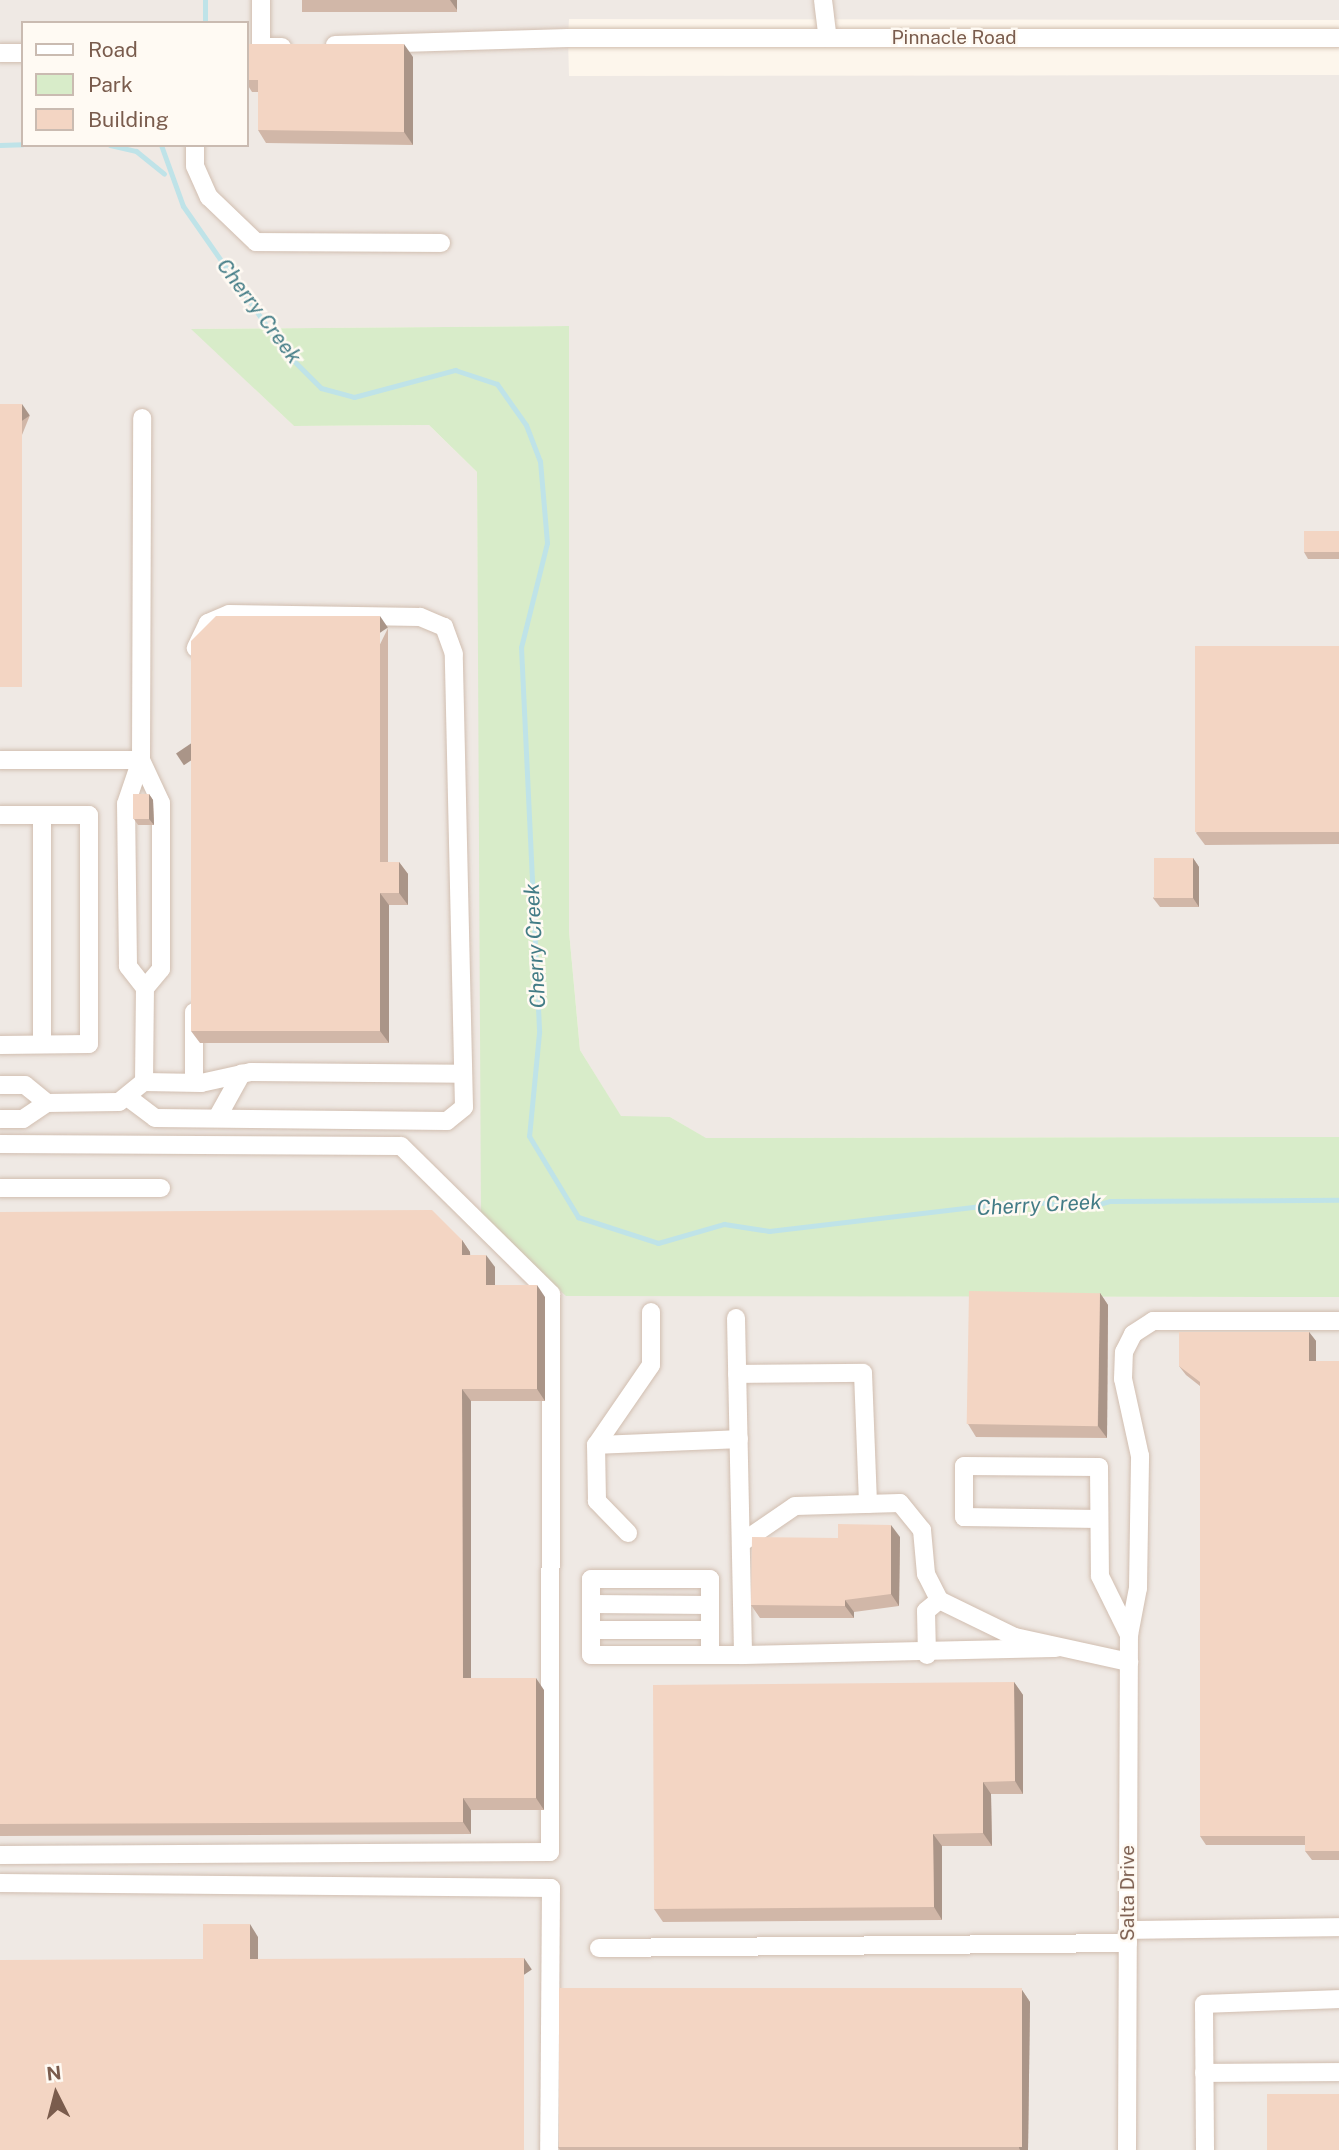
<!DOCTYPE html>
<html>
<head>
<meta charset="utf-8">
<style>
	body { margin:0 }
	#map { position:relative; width:1339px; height:2150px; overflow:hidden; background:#fdf6ec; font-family:"Public Sans",sans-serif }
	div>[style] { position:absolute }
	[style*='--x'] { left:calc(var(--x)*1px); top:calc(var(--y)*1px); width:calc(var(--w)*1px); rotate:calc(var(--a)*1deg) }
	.industrial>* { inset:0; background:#efe9e4 }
	.green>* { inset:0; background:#d8ecc9 }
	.stream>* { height:5px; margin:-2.5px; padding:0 2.5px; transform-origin:2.5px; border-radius:2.5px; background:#bfe3e8 }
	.roads { filter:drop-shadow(0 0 2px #d1beb0) drop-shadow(0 0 2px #d1beb0) }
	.minor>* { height:18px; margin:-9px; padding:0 9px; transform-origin:9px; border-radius:9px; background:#fff }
	.wall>* { inset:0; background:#d1b7a8; transform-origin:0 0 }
	.shaded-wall>* { inset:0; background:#aa9588; transform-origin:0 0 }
	.building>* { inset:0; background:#f3d5c3; transform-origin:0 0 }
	span { translate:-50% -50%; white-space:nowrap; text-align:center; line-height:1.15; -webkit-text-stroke:5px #fffaf3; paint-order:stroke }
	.street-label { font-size:19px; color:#7a5c4d }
	.water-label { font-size:21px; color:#437c86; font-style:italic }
	.legend { position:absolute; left:21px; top:21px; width:228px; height:126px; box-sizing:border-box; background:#fffaf3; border:2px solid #cabbb1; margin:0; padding:9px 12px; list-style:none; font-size:21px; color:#7a5c4d }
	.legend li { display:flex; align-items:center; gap:14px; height:35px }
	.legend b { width:35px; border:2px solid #cabbb1 }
	.north { position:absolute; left:21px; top:2059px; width:70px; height:70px; -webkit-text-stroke:5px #fffaf3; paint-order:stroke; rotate:354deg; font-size:19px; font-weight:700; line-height:28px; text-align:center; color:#7a5c4d }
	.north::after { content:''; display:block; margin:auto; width:24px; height:32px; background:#7a5c4d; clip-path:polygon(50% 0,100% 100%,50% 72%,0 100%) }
</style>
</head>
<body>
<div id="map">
	<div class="industrial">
		<div style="clip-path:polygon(evenodd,0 0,1339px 0,1339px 20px,569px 19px,568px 38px,569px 76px,1339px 75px,1339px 1137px,705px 1138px,670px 1117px,621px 1117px,580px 1050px,569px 931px,569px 326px,192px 329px,294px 426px,429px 425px,477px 472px,478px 598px,565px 1295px,1339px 1297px,1339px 2150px,0 2150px,0 0,23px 23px,247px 23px,247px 145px,23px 145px,23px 23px)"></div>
	</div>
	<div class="green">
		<div style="clip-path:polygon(569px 326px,569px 931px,580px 1050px,621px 1116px,670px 1117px,706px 1138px,1339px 1137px,1339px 1297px,566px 1296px,481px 1218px,477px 472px,429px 425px,294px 426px,191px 329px)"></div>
	</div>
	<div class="stream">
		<div style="--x:205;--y:0;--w:23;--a:90"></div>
		<div style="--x:0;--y:145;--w:23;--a:-2"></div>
		<div style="--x:110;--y:145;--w:27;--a:13"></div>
		<div style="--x:136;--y:151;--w:36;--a:39"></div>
		<div style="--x:161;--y:145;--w:65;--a:70.2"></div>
		<div style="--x:183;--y:206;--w:177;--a:55.1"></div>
		<div style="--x:284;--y:351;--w:52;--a:45"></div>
		<div style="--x:321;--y:388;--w:34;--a:15"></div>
		<div style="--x:354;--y:397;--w:105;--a:-15"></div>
		<div style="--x:455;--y:370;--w:44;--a:18.4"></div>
		<div style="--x:497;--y:384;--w:50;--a:54.7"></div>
		<div style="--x:526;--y:425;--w:39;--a:69"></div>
		<div style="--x:540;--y:461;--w:82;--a:85.1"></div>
		<div style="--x:547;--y:543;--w:107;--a:104"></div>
		<div style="--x:521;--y:647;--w:386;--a:87.3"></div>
		<div style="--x:539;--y:1033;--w:103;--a:95.5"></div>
		<div style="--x:529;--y:1136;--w:95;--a:58.8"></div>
		<div style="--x:578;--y:1217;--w:84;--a:18"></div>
		<div style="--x:658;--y:1243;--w:69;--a:-16.1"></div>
		<div style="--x:724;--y:1224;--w:46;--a:8.8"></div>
		<div style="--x:769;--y:1231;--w:256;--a:-6.7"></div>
		<div style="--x:1023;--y:1201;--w:66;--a:5.2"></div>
		<div style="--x:1089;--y:1207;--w:22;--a:-16"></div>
		<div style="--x:1110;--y:1201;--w:229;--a:-0.3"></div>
	</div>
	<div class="roads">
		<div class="minor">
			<div style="--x:261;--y:0;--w:47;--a:90"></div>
			<div style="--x:261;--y:47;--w:21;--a:0"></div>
			<div style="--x:823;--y:0;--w:38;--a:83"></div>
			<div style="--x:335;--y:45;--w:233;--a:-1.7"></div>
			<div style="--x:568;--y:38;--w:771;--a:0"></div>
			<div style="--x:0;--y:53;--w:23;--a:0"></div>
			<div style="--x:195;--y:145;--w:21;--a:90"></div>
			<div style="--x:195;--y:166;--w:34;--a:66"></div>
			<div style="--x:209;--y:197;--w:65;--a:43.8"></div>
			<div style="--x:256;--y:242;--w:185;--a:0.3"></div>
			<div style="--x:0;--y:760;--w:141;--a:0"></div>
			<div style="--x:141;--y:760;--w:342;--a:-89.8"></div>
			<div style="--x:141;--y:760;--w:47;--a:65.1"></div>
			<div style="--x:161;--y:803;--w:166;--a:90"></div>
			<div style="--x:161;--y:969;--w:25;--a:130"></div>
			<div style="--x:0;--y:815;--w:89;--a:0"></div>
			<div style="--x:89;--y:815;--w:229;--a:90"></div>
			<div style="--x:89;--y:1044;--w:89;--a:179.4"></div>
			<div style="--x:42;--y:815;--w:229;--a:90"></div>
			<div style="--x:144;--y:1082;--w:57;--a:1"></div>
			<div style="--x:201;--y:1083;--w:51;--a:-12.4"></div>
			<div style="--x:251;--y:1072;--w:212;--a:0.5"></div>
			<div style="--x:194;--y:1082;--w:70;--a:-90"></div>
			<div style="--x:0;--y:1085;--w:25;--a:0"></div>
			<div style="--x:25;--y:1085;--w:28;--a:39"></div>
			<div style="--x:130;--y:1099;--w:31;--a:37"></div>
			<div style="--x:155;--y:1118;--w:292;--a:0.6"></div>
			<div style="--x:447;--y:1121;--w:22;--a:-39"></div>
			<div style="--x:464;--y:1107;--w:453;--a:-91.3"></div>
			<div style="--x:454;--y:654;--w:29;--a:-110"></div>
			<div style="--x:444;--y:627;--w:26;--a:-157"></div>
			<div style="--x:420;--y:617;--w:191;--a:-179.1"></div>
			<div style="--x:229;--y:614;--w:23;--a:157"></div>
			<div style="--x:208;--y:623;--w:28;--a:116"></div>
			<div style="--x:217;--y:1118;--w:51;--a:-60.9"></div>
			<div style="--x:0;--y:1119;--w:23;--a:0"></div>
			<div style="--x:23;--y:1119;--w:29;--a:-34"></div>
			<div style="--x:47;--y:1103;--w:72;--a:-0.8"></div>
			<div style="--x:119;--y:1102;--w:32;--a:-39"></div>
			<div style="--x:144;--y:1082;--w:94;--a:-89.4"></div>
			<div style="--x:145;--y:988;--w:28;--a:-128"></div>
			<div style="--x:128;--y:966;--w:162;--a:-90.7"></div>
			<div style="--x:126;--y:804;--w:46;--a:-71.2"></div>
			<div style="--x:0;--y:1144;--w:401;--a:0.3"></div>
			<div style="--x:401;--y:1146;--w:211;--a:44.6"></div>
			<div style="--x:551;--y:1294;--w:558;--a:90.1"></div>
			<div style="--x:550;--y:1852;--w:550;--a:179.69"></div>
			<div style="--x:0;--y:1188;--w:161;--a:0"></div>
			<div style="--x:736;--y:1318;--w:337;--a:88.8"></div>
			<div style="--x:743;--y:1655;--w:313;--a:-1.3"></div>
			<div style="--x:737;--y:1374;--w:126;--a:-0.5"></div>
			<div style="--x:863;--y:1373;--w:131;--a:87.8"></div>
			<div style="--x:596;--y:1445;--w:143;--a:-2.4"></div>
			<div style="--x:1099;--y:1519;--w:135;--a:-179.2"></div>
			<div style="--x:964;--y:1517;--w:51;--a:-90"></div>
			<div style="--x:964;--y:1466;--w:135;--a:0.4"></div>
			<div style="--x:1099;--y:1467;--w:109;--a:89.5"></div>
			<div style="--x:1100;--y:1576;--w:66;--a:63.8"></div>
			<div style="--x:628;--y:1533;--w:45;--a:-134.1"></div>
			<div style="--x:597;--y:1501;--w:56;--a:-91"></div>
			<div style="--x:596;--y:1445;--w:97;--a:-55.5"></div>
			<div style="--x:651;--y:1365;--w:53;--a:-90"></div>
			<div style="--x:741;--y:1543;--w:65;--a:-34.4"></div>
			<div style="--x:795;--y:1506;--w:105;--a:-1.6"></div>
			<div style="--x:900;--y:1503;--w:35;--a:51"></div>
			<div style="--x:922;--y:1530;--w:44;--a:84.8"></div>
			<div style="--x:926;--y:1574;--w:29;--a:63"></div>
			<div style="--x:939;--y:1600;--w:85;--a:26"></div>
			<div style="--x:1015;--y:1637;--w:117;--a:12.4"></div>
			<div style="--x:591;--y:1604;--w:119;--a:0.5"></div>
			<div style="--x:591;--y:1630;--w:119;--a:0"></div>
			<div style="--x:710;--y:1655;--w:76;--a:-90"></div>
			<div style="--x:710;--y:1579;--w:119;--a:180"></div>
			<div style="--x:591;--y:1579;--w:76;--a:90"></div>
			<div style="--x:591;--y:1655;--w:152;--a:0"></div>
			<div style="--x:927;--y:1655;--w:44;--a:-91.3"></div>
			<div style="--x:926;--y:1611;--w:17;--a:-40"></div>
			<div style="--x:0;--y:1883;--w:551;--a:0.52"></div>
			<div style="--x:551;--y:1888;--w:262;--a:90.4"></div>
			<div style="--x:1128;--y:1930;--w:211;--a:-0.8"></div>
			<div style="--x:599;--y:1948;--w:529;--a:-0.54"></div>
			<div style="--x:1204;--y:2073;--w:135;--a:-0.4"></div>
			<div style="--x:1127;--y:2150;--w:515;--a:-89.78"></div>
			<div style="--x:1129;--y:1635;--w:48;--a:-79.2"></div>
			<div style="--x:1138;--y:1588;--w:132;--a:-89.1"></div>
			<div style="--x:1140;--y:1456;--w:79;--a:-102.4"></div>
			<div style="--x:1123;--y:1379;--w:27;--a:-88"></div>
			<div style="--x:1124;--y:1352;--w:20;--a:-63"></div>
			<div style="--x:1133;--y:1334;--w:24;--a:-33"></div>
			<div style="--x:1153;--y:1321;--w:186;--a:0"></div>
			<div style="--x:1205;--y:2150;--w:146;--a:-90.4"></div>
			<div style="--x:1204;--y:2004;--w:135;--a:-2.1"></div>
		</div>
	</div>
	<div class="wall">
		<div style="left:302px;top:0;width:155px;height:12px"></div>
		<div style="clip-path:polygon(247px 44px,413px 57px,413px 145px,266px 143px,258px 130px,258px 92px,252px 92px,247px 84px)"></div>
		<div style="left:0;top:404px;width:32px;height:295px;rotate:22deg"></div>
		<div style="clip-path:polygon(1339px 531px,1339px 559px,1308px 559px,1304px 552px)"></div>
		<div style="clip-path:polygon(388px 628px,388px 862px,399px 862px,408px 874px,408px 905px,389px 905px,389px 1043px,200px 1043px,191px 1031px)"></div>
		<div style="clip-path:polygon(1339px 646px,1339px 844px,1205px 845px,1196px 833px)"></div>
		<div style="clip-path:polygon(149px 794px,153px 800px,154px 825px,138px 825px,134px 819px)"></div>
		<div style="clip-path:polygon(1193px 858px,1199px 867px,1199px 907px,1160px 907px,1153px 898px)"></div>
		<div style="clip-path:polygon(0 1212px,462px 1240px,470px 1252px,470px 1255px,495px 1267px,495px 1285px,545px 1297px,545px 1401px,471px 1401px,471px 1678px,544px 1690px,544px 1810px,471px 1810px,471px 1834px,0 1836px)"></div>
		<div style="clip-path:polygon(1100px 1293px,1108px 1305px,1107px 1438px,976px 1437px,968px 1424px)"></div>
		<div style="clip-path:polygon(1309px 1332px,1316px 1341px,1316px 1361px,1339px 1361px,1339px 1860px,1312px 1860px,1305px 1851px,1305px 1845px,1206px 1845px,1200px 1836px,1200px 1386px,1186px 1375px,1179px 1366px)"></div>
		<div style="clip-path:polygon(900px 1537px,899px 1606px,854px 1612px,854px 1618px,760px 1618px,751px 1605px,838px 1538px)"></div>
		<div style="clip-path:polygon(1014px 1682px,1023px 1695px,1023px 1794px,991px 1794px,992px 1846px,942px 1846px,942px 1920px,663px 1922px,654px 1909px)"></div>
		<div style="clip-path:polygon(1022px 1990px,1030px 2002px,1028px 2150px,560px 2150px,558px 2147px)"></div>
	</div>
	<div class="shaded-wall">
		<div style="clip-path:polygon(450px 0,457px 0,457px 10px)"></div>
		<div style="clip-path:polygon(404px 44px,413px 57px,413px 145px,404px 132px)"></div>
		<div style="left:22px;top:404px;width:14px;height:283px;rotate:56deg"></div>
		<div style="left:380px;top:616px;width:14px;height:246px;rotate:56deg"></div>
		<div style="clip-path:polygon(149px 794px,153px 800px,154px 825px,149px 819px)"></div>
		<div style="clip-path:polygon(1193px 858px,1199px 867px,1199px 907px,1193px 898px)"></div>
		<div style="clip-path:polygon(399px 862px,408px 874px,408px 905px,399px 893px)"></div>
		<div style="clip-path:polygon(380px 893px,389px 905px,389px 1043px,380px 1031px)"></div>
		<div style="clip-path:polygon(462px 1240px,470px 1252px,471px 1267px,462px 1255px)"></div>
		<div style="clip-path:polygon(486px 1255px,495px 1267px,495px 1298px,486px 1285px)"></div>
		<div style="clip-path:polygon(537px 1285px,545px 1297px,545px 1401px,537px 1389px)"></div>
		<div style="clip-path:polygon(1100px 1293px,1108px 1305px,1107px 1438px,1098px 1426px)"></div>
		<div style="clip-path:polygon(1309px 1332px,1316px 1341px,1316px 1371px,1309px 1361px)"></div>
		<div style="clip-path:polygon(462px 1389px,471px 1401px,471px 1690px,463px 1678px)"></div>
		<div style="clip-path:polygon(891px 1525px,900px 1537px,899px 1606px,891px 1594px)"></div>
		<div style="clip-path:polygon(845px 1600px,854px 1612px,854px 1618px,845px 1606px)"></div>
		<div style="clip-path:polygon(536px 1678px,544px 1690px,544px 1810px,536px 1798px)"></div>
		<div style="clip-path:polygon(1014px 1682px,1023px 1695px,1023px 1794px,1015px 1781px)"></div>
		<div style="clip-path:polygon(983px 1782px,991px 1794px,992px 1846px,983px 1833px)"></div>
		<div style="clip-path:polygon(463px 1798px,471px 1810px,471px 1834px,463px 1822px)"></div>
		<div style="clip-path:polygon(933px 1834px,942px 1846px,942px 1920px,934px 1907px)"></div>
		<div style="clip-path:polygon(250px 1924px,258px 1937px,258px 1971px,250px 1959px)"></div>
		<div style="left:524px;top:1958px;width:14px;height:192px;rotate:56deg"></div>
		<div style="clip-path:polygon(1022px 1990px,1030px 2002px,1028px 2150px,1020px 2150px,1019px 2148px)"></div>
	</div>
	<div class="building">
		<div style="clip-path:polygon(247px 44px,404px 44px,404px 132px,258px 130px,258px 80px,247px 80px)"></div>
		<div style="left:0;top:404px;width:22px;height:283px"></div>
		<div style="left:1304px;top:531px;width:35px;height:21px"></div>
		<div style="clip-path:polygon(216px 616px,380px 616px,380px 862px,399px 862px,399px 893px,380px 893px,380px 1031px,191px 1031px,191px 641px)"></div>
		<div style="left:1339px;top:646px;width:186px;height:144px;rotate:90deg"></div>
		<div style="left:133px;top:794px;width:16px;height:25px"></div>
		<div style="left:1154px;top:858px;width:39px;height:40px"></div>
		<div style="clip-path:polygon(432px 1210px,462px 1240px,462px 1255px,486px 1255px,486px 1285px,537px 1285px,537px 1389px,462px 1389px,463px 1678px,536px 1678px,536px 1798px,463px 1798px,463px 1822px,0 1824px,0 1212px)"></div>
		<div style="left:969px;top:1291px;width:131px;height:133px;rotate:1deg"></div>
		<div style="clip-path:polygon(1179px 1332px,1309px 1332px,1309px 1361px,1339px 1361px,1339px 1851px,1305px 1851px,1305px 1836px,1200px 1836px,1200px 1382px,1179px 1366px)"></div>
		<div style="clip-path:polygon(838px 1524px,891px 1525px,891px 1594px,845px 1600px,845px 1606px,751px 1605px,752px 1537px,838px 1538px)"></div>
		<div style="clip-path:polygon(1014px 1682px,1015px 1781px,983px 1782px,983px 1833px,933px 1834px,934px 1907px,654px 1909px,653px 1685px)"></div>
		<div style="clip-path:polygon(203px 1924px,250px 1924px,250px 1959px,524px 1958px,524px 2150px,0 2150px,0 1960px,203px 1959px)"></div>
		<div style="left:559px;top:1988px;width:463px;height:159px"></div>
		<div style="left:1267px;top:2094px;width:72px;height:56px"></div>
	</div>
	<div class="street-label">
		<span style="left:954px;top:38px">Pinnacle Road</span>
		<span style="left:1128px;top:1893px;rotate:-90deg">Salta Drive</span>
	</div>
	<div class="water-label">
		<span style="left:259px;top:311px;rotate:53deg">Cherry Creek</span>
		<span style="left:535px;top:946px;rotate:-93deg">Cherry Creek</span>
		<span style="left:1039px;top:1205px;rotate:-3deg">Cherry Creek</span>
	</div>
	<ul class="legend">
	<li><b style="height:9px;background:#fff"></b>Road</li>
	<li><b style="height:19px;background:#d8ecc9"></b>Park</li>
	<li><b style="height:19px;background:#f3d5c3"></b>Building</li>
	</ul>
	<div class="north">N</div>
</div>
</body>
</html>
